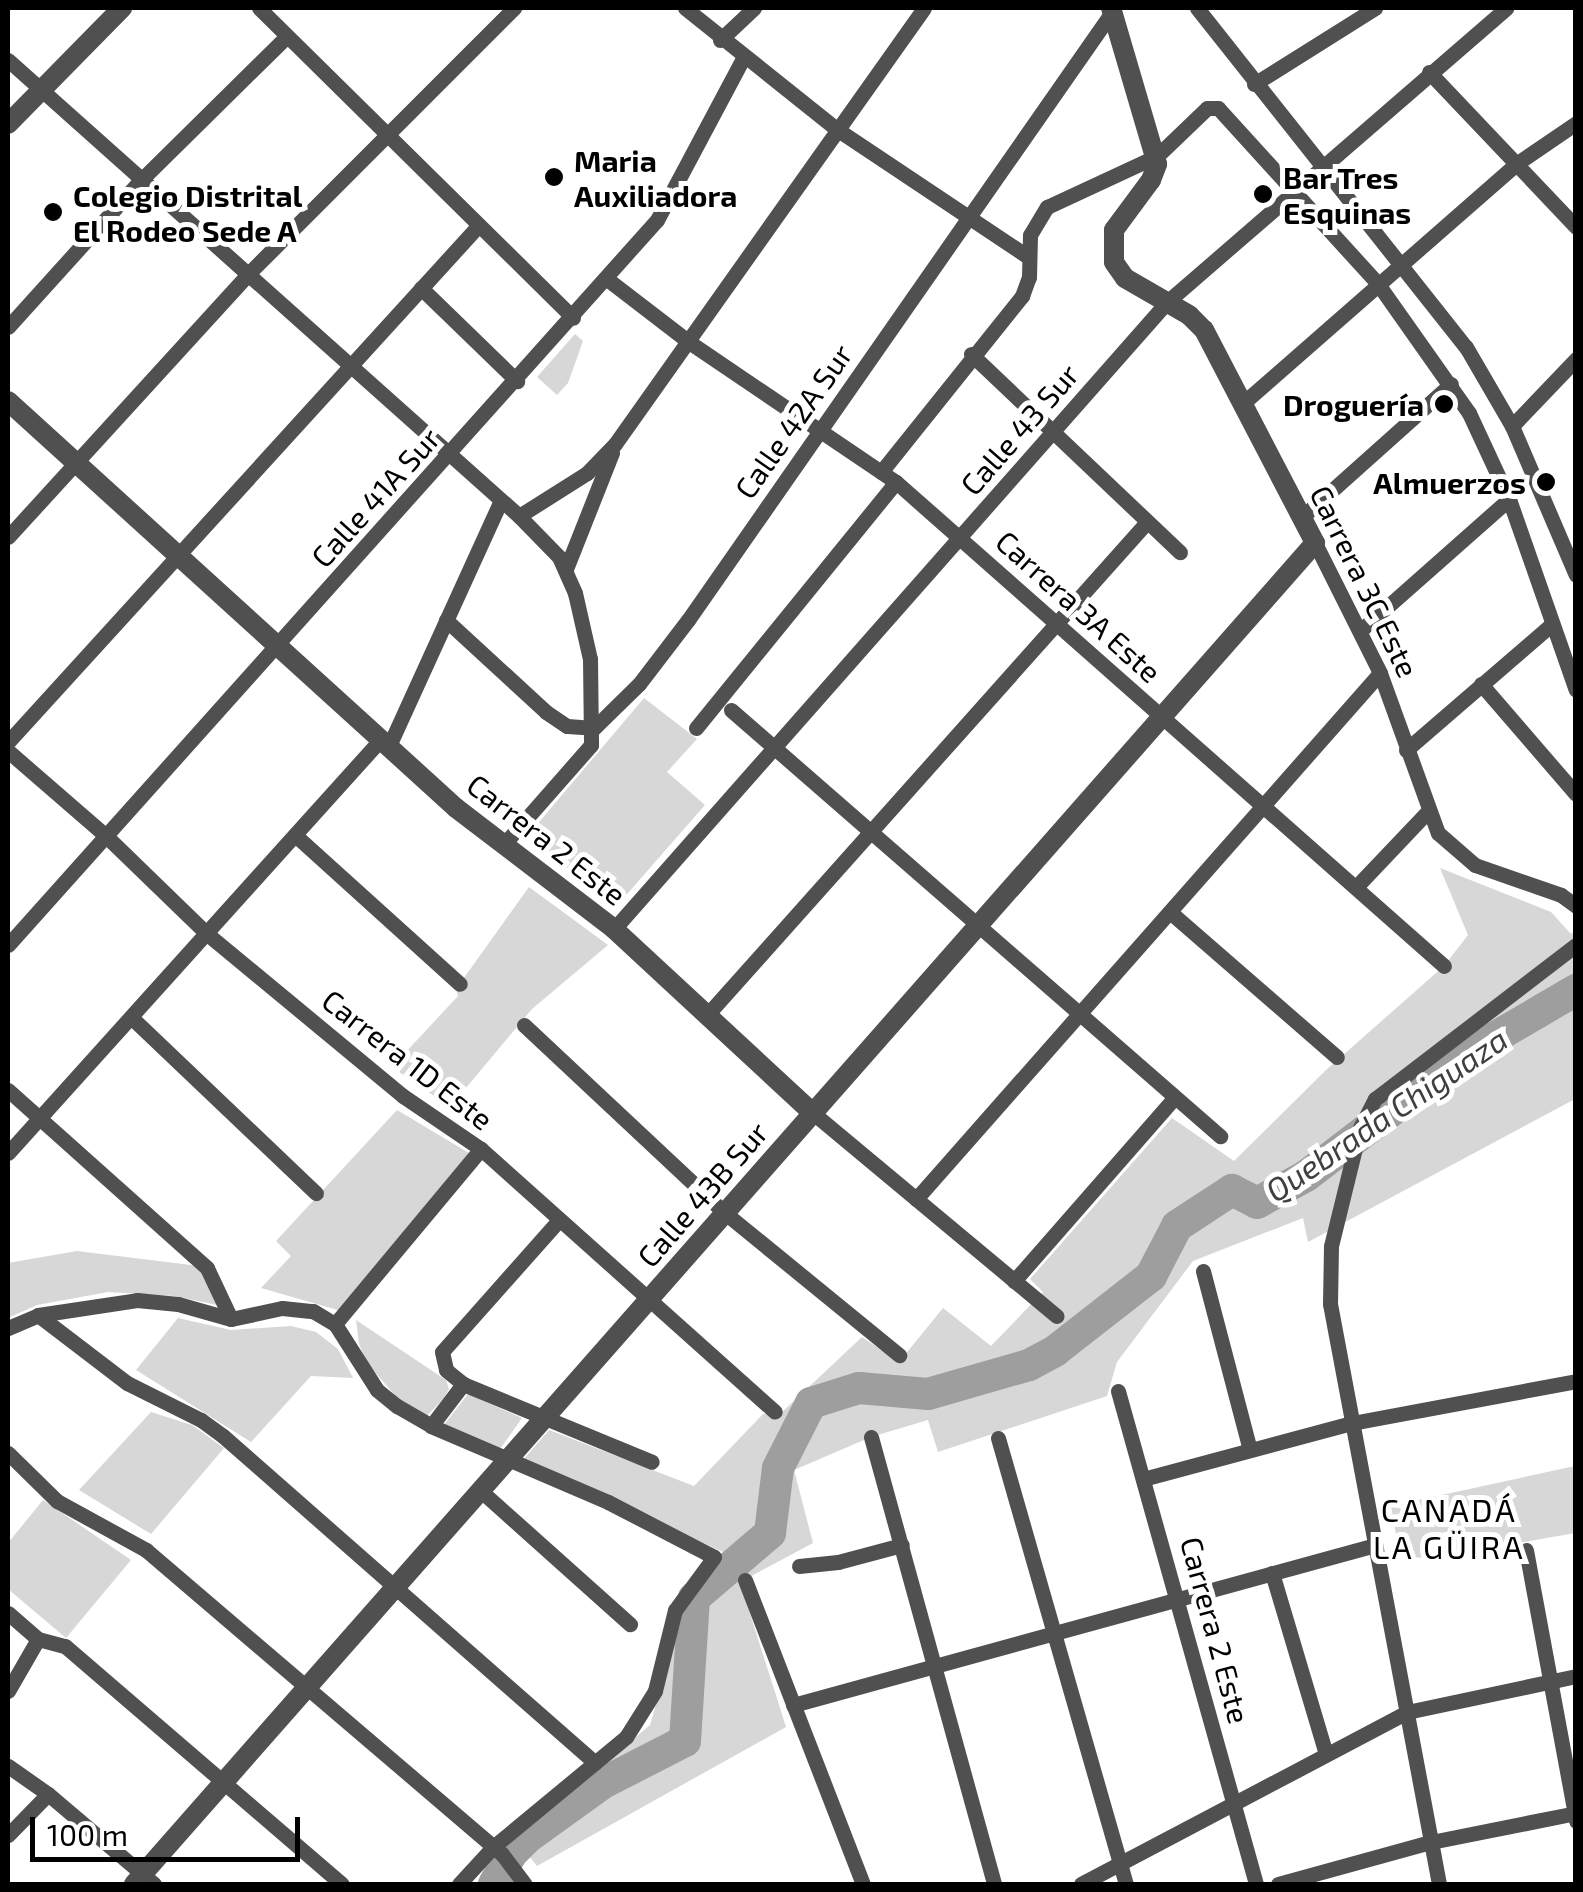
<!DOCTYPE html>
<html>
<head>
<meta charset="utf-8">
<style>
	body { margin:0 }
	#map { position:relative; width:1583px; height:1892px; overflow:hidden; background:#fff; font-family:"Exo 2",sans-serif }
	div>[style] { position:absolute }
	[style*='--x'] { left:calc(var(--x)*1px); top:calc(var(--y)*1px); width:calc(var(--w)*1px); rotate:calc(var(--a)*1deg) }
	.green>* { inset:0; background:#d7d7d7 }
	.river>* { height:32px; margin:-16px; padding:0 16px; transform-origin:16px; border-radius:16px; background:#9e9e9e }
	.minor>* { height:15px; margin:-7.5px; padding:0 7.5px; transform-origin:7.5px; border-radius:7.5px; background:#505050 }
	.tertiary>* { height:20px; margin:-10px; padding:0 10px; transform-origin:10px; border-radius:10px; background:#505050 }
	.dots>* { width:28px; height:28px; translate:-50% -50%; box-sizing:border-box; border:5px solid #fff; border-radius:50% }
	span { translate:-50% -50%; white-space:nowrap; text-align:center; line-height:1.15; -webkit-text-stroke:10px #fff; paint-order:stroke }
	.poi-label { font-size:30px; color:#000; font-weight:700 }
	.left { translate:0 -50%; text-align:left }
	.right { translate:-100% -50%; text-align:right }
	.street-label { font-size:30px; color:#000 }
	.water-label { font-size:32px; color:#3f3f3f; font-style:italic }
	.neighbourhood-label { font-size:32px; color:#000; letter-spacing:2.5px }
	.frame { position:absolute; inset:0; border:10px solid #000; pointer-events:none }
	.scale { position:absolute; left:30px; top:1817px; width:270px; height:45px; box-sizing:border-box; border:5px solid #000; border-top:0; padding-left:12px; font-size:30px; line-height:35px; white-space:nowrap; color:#000; -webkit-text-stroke:8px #fff; paint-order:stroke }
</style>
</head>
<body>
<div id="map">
	<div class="green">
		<div style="clip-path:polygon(575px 334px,583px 341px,568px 383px,557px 395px,537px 377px)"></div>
		<div style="clip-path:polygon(644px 698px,697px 739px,667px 772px,705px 805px,614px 909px,529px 834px)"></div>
		<div style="clip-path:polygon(1440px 868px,1551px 912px,1571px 934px,1575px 930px,1575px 1099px,1308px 1242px,1303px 1218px,1193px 1261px,1117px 1362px,1107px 1396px,938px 1452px,928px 1420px,871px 1437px,794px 1470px,813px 1543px,740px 1582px,786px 1727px,537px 1866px,512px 1835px,591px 1776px,650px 1725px,687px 1597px,725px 1553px,523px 1460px,549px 1430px,694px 1486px,763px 1414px,781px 1413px,862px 1337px,899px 1362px,943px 1308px,991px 1346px,1043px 1292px,1030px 1279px,1172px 1118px,1234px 1161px,1326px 1070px,1444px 966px,1468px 935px)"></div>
		<div style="clip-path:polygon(529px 887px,608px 945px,532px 1009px,450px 1107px,392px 1067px,458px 996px,456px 989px)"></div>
		<div style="clip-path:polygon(397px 1110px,469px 1153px,341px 1311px,261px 1288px,291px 1256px,276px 1241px)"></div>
		<div style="clip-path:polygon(77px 1251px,199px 1266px,217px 1305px,174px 1296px,108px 1292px,37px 1305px,8px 1318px,8px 1263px)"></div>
		<div style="clip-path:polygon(178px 1318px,231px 1330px,291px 1326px,316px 1332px,338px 1349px,353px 1378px,311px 1376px,251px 1442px,136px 1370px)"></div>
		<div style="clip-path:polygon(356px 1320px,446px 1380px,449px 1389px,443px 1399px,425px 1418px,405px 1407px,367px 1363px,359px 1344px)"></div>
		<div style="clip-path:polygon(468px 1394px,522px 1418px,500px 1449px,443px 1426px)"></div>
		<div style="clip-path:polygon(151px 1412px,192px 1425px,224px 1448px,151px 1534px,79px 1490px)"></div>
		<div style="clip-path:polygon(1575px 1466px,1575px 1533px,1432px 1558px,1400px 1557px,1391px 1506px)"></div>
		<div style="clip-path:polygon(43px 1500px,131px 1560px,66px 1638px,8px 1589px,8px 1543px)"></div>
	</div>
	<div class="river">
		<div style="--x:494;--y:1884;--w:36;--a:-60"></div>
		<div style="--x:512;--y:1853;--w:23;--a:-45"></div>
		<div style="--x:528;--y:1837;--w:92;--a:-35.8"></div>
		<div style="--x:603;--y:1783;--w:92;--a:-27.1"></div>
		<div style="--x:685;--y:1741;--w:143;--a:-86.4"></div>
		<div style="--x:694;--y:1598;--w:100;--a:-40.5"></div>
		<div style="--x:770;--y:1533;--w:65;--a:-83"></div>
		<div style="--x:778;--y:1468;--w:73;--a:-63.1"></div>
		<div style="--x:811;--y:1403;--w:50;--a:-17.4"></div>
		<div style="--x:859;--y:1388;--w:69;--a:5"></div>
		<div style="--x:928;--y:1394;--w:105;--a:-16"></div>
		<div style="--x:1029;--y:1365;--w:30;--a:-28"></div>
		<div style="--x:1055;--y:1351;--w:122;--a:-38"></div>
		<div style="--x:1151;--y:1276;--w:56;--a:-62.5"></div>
		<div style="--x:1177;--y:1226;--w:66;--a:-33.2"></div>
		<div style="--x:1232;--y:1190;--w:28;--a:27"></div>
		<div style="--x:1257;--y:1203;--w:56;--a:-28.9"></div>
		<div style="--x:1306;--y:1176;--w:198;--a:-37.4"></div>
		<div style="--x:1463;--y:1056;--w:131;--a:-30.3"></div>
	</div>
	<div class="minor">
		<div style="--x:259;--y:8;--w:441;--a:44.6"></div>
		<div style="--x:685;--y:8;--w:196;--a:38.6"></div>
		<div style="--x:838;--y:130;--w:227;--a:33.7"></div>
		<div style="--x:1197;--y:8;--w:433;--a:51.6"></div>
		<div style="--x:1466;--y:347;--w:91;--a:59.8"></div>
		<div style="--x:1512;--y:426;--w:162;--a:66.8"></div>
		<div style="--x:720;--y:40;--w:47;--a:-43.3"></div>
		<div style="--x:8;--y:60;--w:685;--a:41.74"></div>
		<div style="--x:519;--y:516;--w:57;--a:45.7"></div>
		<div style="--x:559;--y:557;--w:39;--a:66"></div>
		<div style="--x:575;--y:593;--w:68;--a:77.2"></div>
		<div style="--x:590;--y:659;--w:86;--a:89.3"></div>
		<div style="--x:591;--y:745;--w:133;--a:131.3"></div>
		<div style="--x:1429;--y:72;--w:214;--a:46.5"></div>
		<div style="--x:1254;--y:84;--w:143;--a:-32.1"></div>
		<div style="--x:607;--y:279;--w:103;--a:37.5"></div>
		<div style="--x:689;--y:342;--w:250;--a:34.1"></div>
		<div style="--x:896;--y:482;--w:731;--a:41.45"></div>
		<div style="--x:421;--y:288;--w:134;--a:44.1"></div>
		<div style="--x:8;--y:327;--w:198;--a:-47.9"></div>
		<div style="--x:141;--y:180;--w:205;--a:-44.6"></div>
		<div style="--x:971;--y:354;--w:288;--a:43.5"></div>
		<div style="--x:1242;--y:404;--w:364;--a:-41.2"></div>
		<div style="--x:1516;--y:164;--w:73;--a:-34.3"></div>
		<div style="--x:1512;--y:426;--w:93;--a:-46.3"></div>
		<div style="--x:881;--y:472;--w:226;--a:-51.3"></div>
		<div style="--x:1022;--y:296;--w:20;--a:-70"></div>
		<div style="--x:1029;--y:277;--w:42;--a:-88.6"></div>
		<div style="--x:1030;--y:235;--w:33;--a:-59"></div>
		<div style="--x:1047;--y:207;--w:121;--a:-24.9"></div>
		<div style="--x:1157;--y:156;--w:69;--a:-43.8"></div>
		<div style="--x:1207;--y:108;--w:11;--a:0"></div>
		<div style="--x:1218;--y:108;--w:238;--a:47.7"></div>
		<div style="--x:1378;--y:284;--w:158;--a:54.8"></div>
		<div style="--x:1469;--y:413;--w:95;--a:65.1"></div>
		<div style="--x:1509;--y:499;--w:202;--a:70.7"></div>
		<div style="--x:519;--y:516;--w:80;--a:-32.3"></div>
		<div style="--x:587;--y:473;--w:40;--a:-46"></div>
		<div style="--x:615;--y:444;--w:534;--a:-54.67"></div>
		<div style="--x:1301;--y:518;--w:201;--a:-41.8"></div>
		<div style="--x:8;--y:537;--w:355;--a:-47.6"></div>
		<div style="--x:247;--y:275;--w:378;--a:-45"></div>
		<div style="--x:1315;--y:543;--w:145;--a:63.4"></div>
		<div style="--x:1380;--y:673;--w:170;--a:70.1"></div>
		<div style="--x:1438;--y:833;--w:49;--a:40.9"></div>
		<div style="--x:1475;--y:865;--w:91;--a:19.2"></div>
		<div style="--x:1561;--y:895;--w:19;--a:36"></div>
		<div style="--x:566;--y:569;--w:125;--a:-68.4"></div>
		<div style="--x:446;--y:620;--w:136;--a:42.6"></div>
		<div style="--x:546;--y:712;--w:25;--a:34"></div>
		<div style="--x:567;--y:726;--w:27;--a:4"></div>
		<div style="--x:1361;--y:630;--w:198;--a:-41.5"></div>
		<div style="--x:1481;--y:684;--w:145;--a:49.2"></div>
		<div style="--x:731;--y:710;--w:649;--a:41.06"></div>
		<div style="--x:594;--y:728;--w:63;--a:-44.4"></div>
		<div style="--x:639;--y:684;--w:81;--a:-52.6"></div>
		<div style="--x:688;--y:620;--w:741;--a:-55.11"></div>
		<div style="--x:696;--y:728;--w:317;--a:-50.9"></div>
		<div style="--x:8;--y:742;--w:699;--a:-47.67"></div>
		<div style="--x:389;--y:746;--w:268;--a:-65.5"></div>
		<div style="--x:1406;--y:750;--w:193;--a:-40.8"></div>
		<div style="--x:8;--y:751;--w:128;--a:40.9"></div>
		<div style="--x:105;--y:835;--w:141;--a:44.1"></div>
		<div style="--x:206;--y:933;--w:256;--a:39.6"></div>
		<div style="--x:403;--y:1096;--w:94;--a:34.2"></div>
		<div style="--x:481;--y:1149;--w:394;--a:41.8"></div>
		<div style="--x:295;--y:835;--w:222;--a:42.1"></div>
		<div style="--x:1356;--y:887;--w:105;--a:-46.5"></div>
		<div style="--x:1170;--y:912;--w:221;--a:41"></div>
		<div style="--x:614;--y:929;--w:836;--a:-48.59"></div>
		<div style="--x:1167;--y:302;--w:449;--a:-40.9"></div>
		<div style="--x:8;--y:945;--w:973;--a:-48.17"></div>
		<div style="--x:657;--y:220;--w:183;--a:-62"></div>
		<div style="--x:707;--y:1015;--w:661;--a:-48.25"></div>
		<div style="--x:132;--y:1018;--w:254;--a:43.6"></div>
		<div style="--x:524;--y:1025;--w:275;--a:43.1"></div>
		<div style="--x:725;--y:1213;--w:225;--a:39.2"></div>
		<div style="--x:8;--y:1090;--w:267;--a:41.8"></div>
		<div style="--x:207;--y:1268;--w:56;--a:64.8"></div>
		<div style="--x:813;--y:1113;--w:317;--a:39.8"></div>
		<div style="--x:8;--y:1153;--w:557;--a:-47.98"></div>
		<div style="--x:916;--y:1199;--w:701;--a:-48.58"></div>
		<div style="--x:559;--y:1220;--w:176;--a:131.6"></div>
		<div style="--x:442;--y:1352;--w:18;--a:77"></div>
		<div style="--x:446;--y:1370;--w:22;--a:39"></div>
		<div style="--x:463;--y:1384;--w:204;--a:22.4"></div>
		<div style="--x:1203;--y:1271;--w:185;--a:75.3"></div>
		<div style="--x:1014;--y:1281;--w:244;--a:-48.8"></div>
		<div style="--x:38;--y:1315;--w:112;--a:37.4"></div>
		<div style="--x:127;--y:1383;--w:83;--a:26.6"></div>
		<div style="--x:201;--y:1420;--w:27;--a:36"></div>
		<div style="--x:223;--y:1436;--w:495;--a:41.3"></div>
		<div style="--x:335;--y:1324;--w:228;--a:-50.2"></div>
		<div style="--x:8;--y:1328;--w:33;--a:-23"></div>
		<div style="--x:38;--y:1315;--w:100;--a:-8.6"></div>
		<div style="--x:137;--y:1300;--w:41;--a:5.6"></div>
		<div style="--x:178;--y:1304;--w:55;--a:15.8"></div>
		<div style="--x:231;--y:1319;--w:52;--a:-12.2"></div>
		<div style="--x:282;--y:1308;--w:31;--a:6"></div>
		<div style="--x:313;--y:1311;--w:26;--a:31"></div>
		<div style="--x:335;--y:1324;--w:78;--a:57.5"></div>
		<div style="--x:377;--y:1390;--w:26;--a:39"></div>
		<div style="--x:397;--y:1406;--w:39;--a:30"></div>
		<div style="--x:431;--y:1426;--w:193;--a:23.2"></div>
		<div style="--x:608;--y:1502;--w:119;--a:27.4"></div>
		<div style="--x:714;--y:1557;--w:66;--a:126.3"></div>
		<div style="--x:675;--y:1610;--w:83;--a:103.9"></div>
		<div style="--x:655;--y:1691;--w:54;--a:122.2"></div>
		<div style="--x:626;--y:1737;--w:173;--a:140.4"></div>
		<div style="--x:493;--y:1847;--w:50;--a:132.6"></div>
		<div style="--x:1118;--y:1391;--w:512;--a:74.36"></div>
		<div style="--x:431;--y:1426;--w:53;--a:-52.7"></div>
		<div style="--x:871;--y:1437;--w:464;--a:74.6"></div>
		<div style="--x:998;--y:1438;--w:464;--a:74"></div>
		<div style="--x:8;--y:1453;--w:69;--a:44.4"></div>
		<div style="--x:57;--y:1501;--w:102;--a:28.8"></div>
		<div style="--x:146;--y:1550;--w:468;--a:40.5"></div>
		<div style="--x:502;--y:1854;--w:38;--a:53"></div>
		<div style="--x:1143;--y:1479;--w:216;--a:-15"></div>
		<div style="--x:1352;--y:1423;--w:228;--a:-10.6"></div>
		<div style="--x:481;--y:1491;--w:200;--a:41.8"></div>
		<div style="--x:1526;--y:1550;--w:276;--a:79.5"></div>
		<div style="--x:799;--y:1566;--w:39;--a:-6"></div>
		<div style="--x:838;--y:1562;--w:66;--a:-14.9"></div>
		<div style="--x:1272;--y:1573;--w:189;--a:73.4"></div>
		<div style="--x:745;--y:1580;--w:326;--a:68.8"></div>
		<div style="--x:8;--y:1613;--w:40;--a:41"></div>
		<div style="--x:38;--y:1639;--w:28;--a:15"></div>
		<div style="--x:65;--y:1646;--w:365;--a:40.7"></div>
		<div style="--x:8;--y:1691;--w:60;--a:-60"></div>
		<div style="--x:793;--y:1705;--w:604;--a:-15.37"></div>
		<div style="--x:8;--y:1766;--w:49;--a:35"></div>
		<div style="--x:48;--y:1794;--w:139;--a:40.3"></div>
		<div style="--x:8;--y:1835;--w:57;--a:-45.7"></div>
		<div style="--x:1081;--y:1884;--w:369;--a:-27.8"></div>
		<div style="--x:1407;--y:1712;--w:173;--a:-12"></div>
		<div style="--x:1278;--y:1884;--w:159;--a:-15.4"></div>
		<div style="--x:1431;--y:1842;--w:148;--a:-11.3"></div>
		<div style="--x:1439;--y:1884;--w:590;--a:-100.64"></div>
		<div style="--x:1330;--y:1304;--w:58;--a:-89"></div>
		<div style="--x:1331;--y:1246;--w:122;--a:-76.2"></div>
		<div style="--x:1360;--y:1128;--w:33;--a:-63"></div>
		<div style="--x:1375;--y:1099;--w:253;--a:-37.5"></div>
	</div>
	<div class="tertiary">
		<div style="--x:8;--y:124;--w:163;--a:-45.5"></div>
		<div style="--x:8;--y:401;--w:605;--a:42.25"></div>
		<div style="--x:456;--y:808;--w:199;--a:37.4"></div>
		<div style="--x:614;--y:929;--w:271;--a:42.8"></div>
		<div style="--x:134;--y:1884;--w:1787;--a:-48.63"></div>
		<div style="--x:1315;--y:543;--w:240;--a:-117.5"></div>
		<div style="--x:1204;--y:330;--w:21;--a:-135"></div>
		<div style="--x:1189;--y:315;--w:74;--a:-150"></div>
		<div style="--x:1125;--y:278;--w:19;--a:-125"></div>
		<div style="--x:1114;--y:262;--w:32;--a:-90"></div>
		<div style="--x:1114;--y:230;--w:62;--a:-53.5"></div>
		<div style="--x:1151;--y:180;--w:17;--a:-69"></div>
		<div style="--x:1157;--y:164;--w:163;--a:-106.4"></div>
	</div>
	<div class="dots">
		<div style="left:554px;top:177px;background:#000"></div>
		<div style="left:1263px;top:194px;background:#000"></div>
		<div style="left:53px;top:212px;background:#000"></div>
		<div style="left:1444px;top:404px;background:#000"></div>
		<div style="left:1546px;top:482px;background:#000"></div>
	</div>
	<div class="poi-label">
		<span class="left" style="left:574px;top:177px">Maria<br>Auxiliadora</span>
		<span class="left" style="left:1283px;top:194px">Bar Tres<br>Esquinas</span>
		<span class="left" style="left:73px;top:212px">Colegio Distrital<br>El Rodeo Sede A</span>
		<span class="right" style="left:1424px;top:404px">Droguería</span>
		<span class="right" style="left:1526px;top:482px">Almuerzos</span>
	</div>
	<div class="street-label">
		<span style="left:793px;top:421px;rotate:-55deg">Calle 42A Sur</span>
		<span style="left:1019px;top:429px;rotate:-49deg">Calle 43 Sur</span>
		<span style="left:375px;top:497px;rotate:-48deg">Calle 41A Sur</span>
		<span style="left:1365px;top:581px;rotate:64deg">Carrera 3C Este</span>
		<span style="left:1079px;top:606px;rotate:42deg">Carrera 3A Este</span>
		<span style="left:547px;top:839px;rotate:38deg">Carrera 2 Este</span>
		<span style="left:408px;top:1059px;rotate:38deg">Carrera 1D Este</span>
		<span style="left:702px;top:1194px;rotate:-49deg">Calle 43B Sur</span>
		<span style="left:1216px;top:1630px;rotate:75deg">Carrera 2 Este</span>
	</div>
	<div class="water-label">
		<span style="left:1386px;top:1114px;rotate:-34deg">Quebrada Chiguaza</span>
	</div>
	<div class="neighbourhood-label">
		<span style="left:1449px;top:1528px">CANADÁ<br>LA GÜIRA</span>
	</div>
	<div class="frame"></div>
	<div class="scale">100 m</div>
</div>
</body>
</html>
